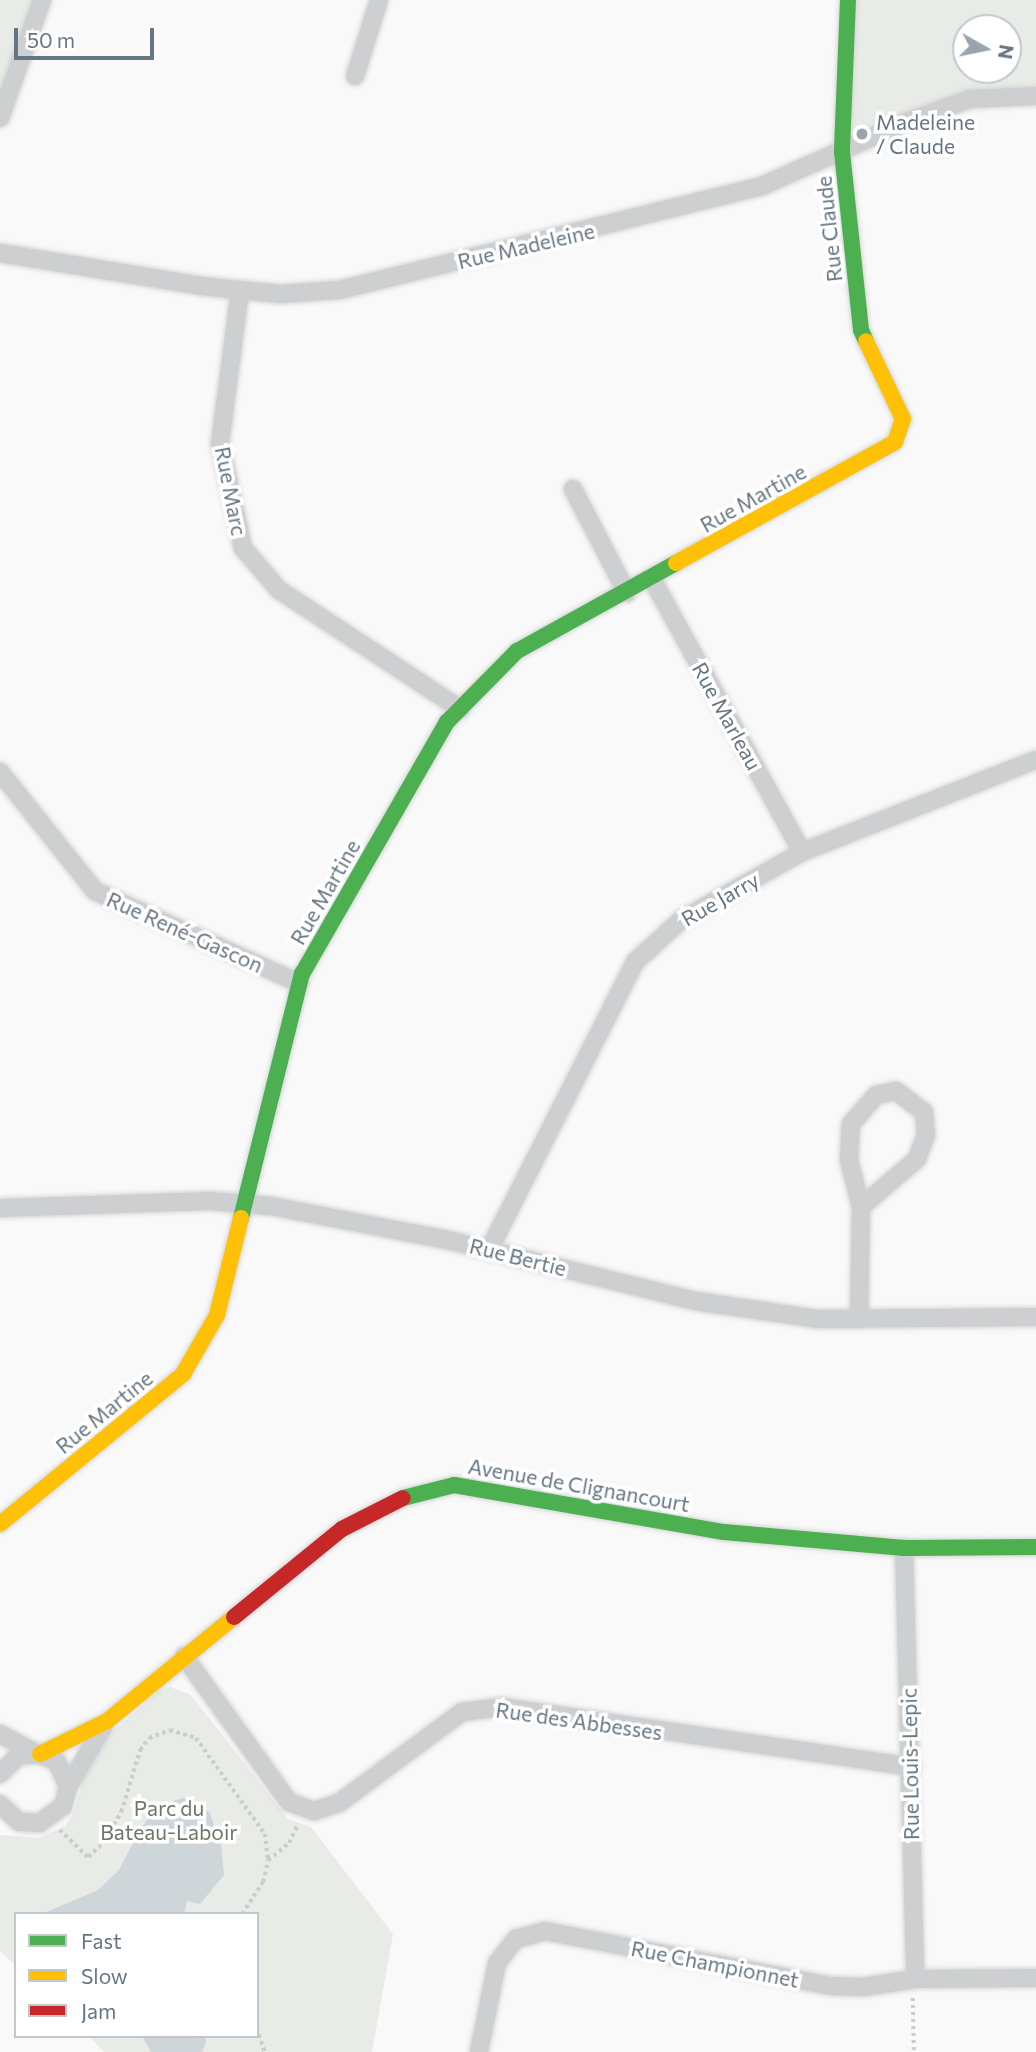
<!DOCTYPE html>
<html>
<head>
<meta charset="utf-8">
<style>
	body { margin:0 }
	#map { position:relative; width:1036px; height:2052px; overflow:hidden; background:#f9f9f9; font-family:Commissioner,sans-serif }
	div>[style] { position:absolute }
	[style*='--x'] { left:calc(var(--x)*1px); top:calc(var(--y)*1px); width:calc(var(--w)*1px); rotate:calc(var(--a)*1deg) }
	.green>* { inset:0; background:#e8ebe6 }
	.water>* { inset:0; background:#ced6d9 }
	.path>* { height:3.5px; margin-top:-1.75px; transform-origin:0; background:repeating-linear-gradient(90deg,#cbcccd 0 3.5px,transparent 0 7px) }
	.roads { filter:drop-shadow(0 0 2px #d5d6d7) drop-shadow(0 0 2px #d5d6d7) }
	.street>* { height:18px; margin:-9px; padding:0 9px; transform-origin:9px; border-radius:9px; background:#cecfd0 }
	.fast>* { height:16px; margin:-8px; padding:0 8px; transform-origin:8px; border-radius:8px; background:#4caf50 }
	.slow>* { height:16px; margin:-8px; padding:0 8px; transform-origin:8px; border-radius:8px; background:#ffc107 }
	.jam>* { height:16px; margin:-8px; padding:0 8px; transform-origin:8px; border-radius:8px; background:#c62828 }
	.dots>* { width:19px; height:19px; translate:-50% -50%; box-sizing:border-box; border:4px solid #fff; border-radius:50% }
	span { translate:-50% -50%; white-space:nowrap; text-align:center; line-height:1.15; -webkit-text-stroke:7px #fff; paint-order:stroke }
	.poi-label { font-size:21px; color:#657683 }
	.left { translate:0 -50%; text-align:left }
	.street-label { font-size:21px; color:#657683 }
	.park-label { font-size:21px; color:#687a64 }
	.legend { position:absolute; left:14px; top:1912px; width:245px; height:126px; box-sizing:border-box; background:#fff; border:2px solid #c1c8cd; margin:0; padding:9px 12px; list-style:none; font-size:21px; color:#657683 }
	.legend li { display:flex; align-items:center; gap:14px; height:35px }
	.legend b { width:35px; border:2px solid #c1c8cd }
	.north { position:absolute; left:952px; top:14px; width:70px; height:70px; box-sizing:border-box; background:#fff; border:2px solid #c1c8cd; border-radius:50%; rotate:99deg; font-size:19px; font-weight:700; line-height:28px; text-align:center; color:#657683 }
	.north::after { content:''; display:block; margin:auto; width:24px; height:32px; background:#99a4ac; clip-path:polygon(50% 0,100% 100%,50% 72%,0 100%) }
	.scale { position:absolute; left:14px; top:28px; width:140px; height:32px; box-sizing:border-box; border:4px solid #657683; border-top:0; padding-left:9px; font-size:21px; line-height:24px; white-space:nowrap; color:#657683; -webkit-text-stroke:5px #fff; paint-order:stroke }
</style>
</head>
<body>
<div id="map">
	<div class="green">
		<div style="clip-path:polygon(0 0,34px 0,0 95px)"></div>
		<div style="clip-path:polygon(evenodd,856px 0,1036px 0,1036px 92px,968px 91px,844px 152px,856px 0,966px 28px,1008px 28px,1008px 70px,966px 70px,966px 28px)"></div>
		<div style="clip-path:polygon(170px 1687px,191px 1695px,288px 1819px,311px 1827px,393px 1934px,372px 2052px,104px 2052px,89px 2036px,257px 2036px,257px 1914px,16px 1914px,16px 1966px,0 1951px,0 1835px,39px 1838px,65px 1826px,74px 1812px,85px 1773px,107px 1737px,159px 1691px)"></div>
	</div>
	<div class="water">
		<div style="clip-path:polygon(187px 1797px,210px 1813px,221px 1846px,224px 1875px,200px 1904px,187px 1901px,184px 1914px,42px 1914px,98px 1890px,119px 1870px,140px 1829px,160px 1805px)"></div>
		<div style="clip-path:polygon(142px 2036px,205px 2036px,206px 2042px,202px 2052px,151px 2052px)"></div>
	</div>
	<div class="path">
		<div style="--x:60;--y:1830;--w:39;--a:44"></div>
		<div style="--x:88;--y:1857;--w:21;--a:-43"></div>
		<div style="--x:103;--y:1843;--w:36;--a:-60"></div>
		<div style="--x:121;--y:1812;--w:65;--a:-73"></div>
		<div style="--x:140;--y:1750;--w:15;--a:-53"></div>
		<div style="--x:149;--y:1738;--w:22;--a:-21"></div>
		<div style="--x:170;--y:1730;--w:27;--a:17"></div>
		<div style="--x:196;--y:1738;--w:118;--a:54.3"></div>
		<div style="--x:265;--y:1834;--w:26;--a:83"></div>
		<div style="--x:242;--y:1914;--w:38;--a:-57"></div>
		<div style="--x:263;--y:1882;--w:23;--a:-77"></div>
		<div style="--x:268;--y:1860;--w:27;--a:-39"></div>
		<div style="--x:289;--y:1843;--w:21;--a:-65"></div>
		<div style="--x:913;--y:1998;--w:54;--a:88.9"></div>
		<div style="--x:257;--y:2028;--w:25;--a:72"></div>
	</div>
	<div class="roads">
		<div class="street">
			<div style="--x:355;--y:76;--w:80;--a:-72.5"></div>
			<div style="--x:0;--y:118;--w:125;--a:-70.4"></div>
			<div style="--x:0;--y:253;--w:204;--a:9.3"></div>
			<div style="--x:201;--y:286;--w:79;--a:5.8"></div>
			<div style="--x:280;--y:294;--w:59;--a:-3.9"></div>
			<div style="--x:339;--y:290;--w:436;--a:-13.8"></div>
			<div style="--x:762;--y:186;--w:158;--a:-24"></div>
			<div style="--x:906;--y:122;--w:68;--a:-19.8"></div>
			<div style="--x:970;--y:99;--w:66;--a:-2.6"></div>
			<div style="--x:240;--y:290;--w:155;--a:97.4"></div>
			<div style="--x:220;--y:444;--w:107;--a:77.5"></div>
			<div style="--x:243;--y:548;--w:55;--a:49.4"></div>
			<div style="--x:279;--y:590;--w:217;--a:33.3"></div>
			<div style="--x:573;--y:489;--w:117;--a:62.6"></div>
			<div style="--x:652;--y:579;--w:311;--a:61.2"></div>
			<div style="--x:0;--y:772;--w:152;--a:51.4"></div>
			<div style="--x:95;--y:891;--w:224;--a:24.3"></div>
			<div style="--x:0;--y:1208;--w:210;--a:-1.9"></div>
			<div style="--x:210;--y:1201;--w:61;--a:4.7"></div>
			<div style="--x:271;--y:1206;--w:175;--a:10.9"></div>
			<div style="--x:443;--y:1239;--w:260;--a:13.8"></div>
			<div style="--x:695;--y:1301;--w:123;--a:8.4"></div>
			<div style="--x:817;--y:1319;--w:219;--a:-0.5"></div>
			<div style="--x:489;--y:1250;--w:323;--a:-63.1"></div>
			<div style="--x:635;--y:962;--w:62;--a:-42.4"></div>
			<div style="--x:681;--y:920;--w:139;--a:-29.3"></div>
			<div style="--x:802;--y:852;--w:251;--a:-21.5"></div>
			<div style="--x:859;--y:1319;--w:112;--a:-89"></div>
			<div style="--x:861;--y:1207;--w:49;--a:-104.3"></div>
			<div style="--x:849;--y:1160;--w:36;--a:-87"></div>
			<div style="--x:851;--y:1124;--w:38;--a:-49"></div>
			<div style="--x:876;--y:1095;--w:20;--a:-11"></div>
			<div style="--x:896;--y:1091;--w:35;--a:37"></div>
			<div style="--x:924;--y:1112;--w:23;--a:85"></div>
			<div style="--x:926;--y:1135;--w:26;--a:111"></div>
			<div style="--x:917;--y:1159;--w:74;--a:139.4"></div>
			<div style="--x:904;--y:1548;--w:431;--a:88.5"></div>
			<div style="--x:184;--y:1656;--w:180;--a:54.3"></div>
			<div style="--x:289;--y:1802;--w:27;--a:20"></div>
			<div style="--x:314;--y:1811;--w:26;--a:-18"></div>
			<div style="--x:339;--y:1803;--w:153;--a:-36.5"></div>
			<div style="--x:462;--y:1712;--w:40;--a:-7.1"></div>
			<div style="--x:502;--y:1707;--w:414;--a:8.3"></div>
			<div style="--x:0;--y:1734;--w:40;--a:28"></div>
			<div style="--x:0;--y:1774;--w:25;--a:-45"></div>
			<div style="--x:18;--y:1756;--w:22;--a:-5"></div>
			<div style="--x:40;--y:1754;--w:19;--a:25"></div>
			<div style="--x:57;--y:1762;--w:27;--a:66"></div>
			<div style="--x:68;--y:1787;--w:20;--a:105"></div>
			<div style="--x:63;--y:1806;--w:29;--a:144"></div>
			<div style="--x:40;--y:1823;--w:21;--a:-177"></div>
			<div style="--x:19;--y:1822;--w:26;--a:-137"></div>
			<div style="--x:68;--y:1787;--w:73;--a:-59.6"></div>
			<div style="--x:479;--y:2052;--w:91;--a:-78.6"></div>
			<div style="--x:497;--y:1963;--w:31;--a:-52"></div>
			<div style="--x:516;--y:1939;--w:30;--a:-15"></div>
			<div style="--x:545;--y:1931;--w:291;--a:10.9"></div>
			<div style="--x:831;--y:1986;--w:32;--a:2"></div>
			<div style="--x:863;--y:1987;--w:53;--a:-8.7"></div>
			<div style="--x:915;--y:1979;--w:121;--a:-0.5"></div>
		</div>
		<div class="fast">
			<div style="--x:848;--y:0;--w:152;--a:92.3"></div>
			<div style="--x:842;--y:152;--w:179;--a:83.9"></div>
			<div style="--x:861;--y:330;--w:12;--a:66"></div>
			<div style="--x:241;--y:1218;--w:252;--a:-76"></div>
			<div style="--x:302;--y:974;--w:291;--a:-60.1"></div>
			<div style="--x:447;--y:722;--w:100;--a:-45.4"></div>
			<div style="--x:517;--y:651;--w:182;--a:-29"></div>
			<div style="--x:403;--y:1498;--w:53;--a:-14.3"></div>
			<div style="--x:454;--y:1485;--w:274;--a:9.9"></div>
			<div style="--x:724;--y:1532;--w:181;--a:5.1"></div>
			<div style="--x:904;--y:1548;--w:132;--a:-0.4"></div>
		</div>
		<div class="slow">
			<div style="--x:676;--y:563;--w:250;--a:-28.9"></div>
			<div style="--x:895;--y:442;--w:24;--a:-71"></div>
			<div style="--x:903;--y:419;--w:86;--a:-115.4"></div>
			<div style="--x:0;--y:1524;--w:237;--a:-39.3"></div>
			<div style="--x:183;--y:1374;--w:68;--a:-60"></div>
			<div style="--x:217;--y:1315;--w:100;--a:-76.1"></div>
			<div style="--x:40;--y:1754;--w:75;--a:-26.2"></div>
			<div style="--x:107;--y:1721;--w:164;--a:-39.3"></div>
		</div>
		<div class="jam">
			<div style="--x:234;--y:1617;--w:139;--a:-39.2"></div>
			<div style="--x:342;--y:1529;--w:68;--a:-26.9"></div>
		</div>
	</div>
	<div class="dots">
		<div style="left:862px;top:134px;background:#99a4ac"></div>
	</div>
	<div class="poi-label">
		<span class="left" style="left:876px;top:134px">Madeleine<br>/ Claude</span>
	</div>
	<div class="street-label">
		<span style="left:829px;top:229px;rotate:-96deg">Rue Claude</span>
		<span style="left:526px;top:246px;rotate:-13deg">Rue Madeleine</span>
		<span style="left:231px;top:491px;rotate:79deg">Rue Marc</span>
		<span style="left:753px;top:498px;rotate:-29deg">Rue Martine</span>
		<span style="left:727px;top:716px;rotate:61deg">Rue Marleau</span>
		<span style="left:325px;top:892px;rotate:-60deg">Rue Martine</span>
		<span style="left:720px;top:899px;rotate:-30deg">Rue Jarry</span>
		<span style="left:185px;top:932px;rotate:24deg">Rue René-Gascon</span>
		<span style="left:518px;top:1257px;rotate:14deg">Rue Bertie</span>
		<span style="left:104px;top:1412px;rotate:-39deg">Rue Martine</span>
		<span style="left:579px;top:1485px;rotate:10deg">Avenue de Clignancourt</span>
		<span style="left:579px;top:1721px;rotate:8deg">Rue des Abbesses</span>
		<span style="left:910px;top:1764px;rotate:-91deg">Rue Louis-Lepic</span>
		<span style="left:715px;top:1964px;rotate:11deg">Rue Championnet</span>
	</div>
	<div class="park-label">
		<span style="left:169px;top:1820px">Parc du<br>Bateau-Laboir</span>
	</div>
	<ul class="legend">
	<li><b style="height:9px;background:#4caf50"></b>Fast</li>
	<li><b style="height:9px;background:#ffc107"></b>Slow</li>
	<li><b style="height:9px;background:#c62828"></b>Jam</li>
	</ul>
	<div class="north">N</div>
	<div class="scale">50 m</div>
</div>
</body>
</html>
